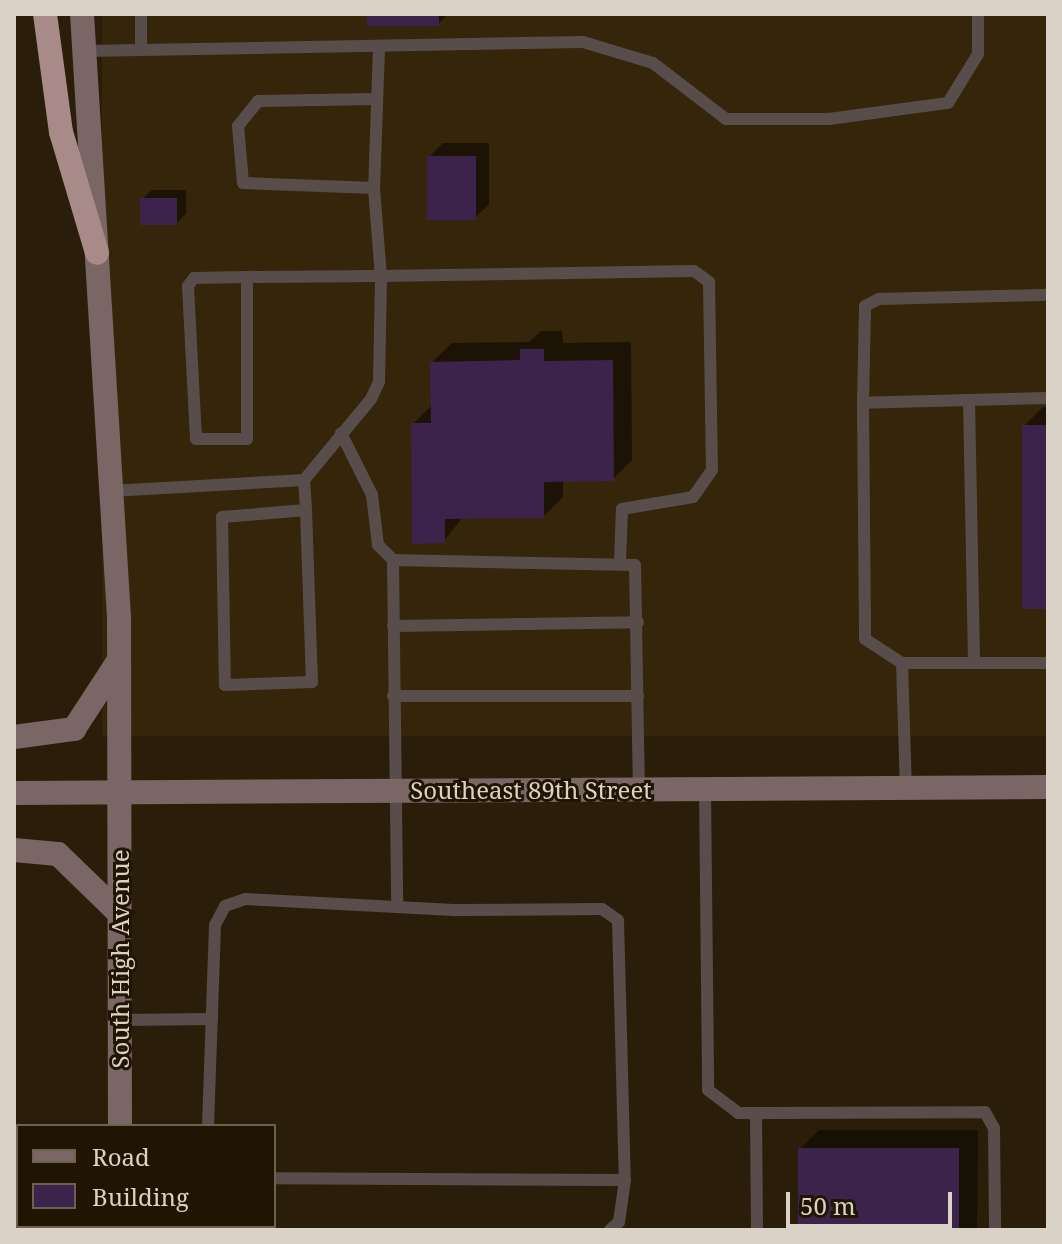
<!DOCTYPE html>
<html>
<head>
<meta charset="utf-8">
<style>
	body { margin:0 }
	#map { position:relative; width:1062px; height:1244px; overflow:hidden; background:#2a1e0a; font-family:"Noto Serif",serif }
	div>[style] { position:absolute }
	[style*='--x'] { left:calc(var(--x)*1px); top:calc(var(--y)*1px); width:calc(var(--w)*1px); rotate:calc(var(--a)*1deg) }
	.built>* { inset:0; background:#35250a; transform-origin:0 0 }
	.shadow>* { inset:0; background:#0007 }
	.building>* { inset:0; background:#3b234b; transform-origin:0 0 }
	.lane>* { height:12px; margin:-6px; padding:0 6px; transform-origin:6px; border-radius:6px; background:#594d4c }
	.secondary>* { height:24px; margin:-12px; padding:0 12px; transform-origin:12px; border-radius:12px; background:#796665 }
	.highway>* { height:24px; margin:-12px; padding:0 12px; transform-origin:12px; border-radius:12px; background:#a88a88 }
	span { translate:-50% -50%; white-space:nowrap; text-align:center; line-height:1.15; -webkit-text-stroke:6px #201503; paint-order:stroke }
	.street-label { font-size:24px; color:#dad2c6 }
	.frame { position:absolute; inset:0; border:16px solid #dad2c6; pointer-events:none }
	.legend { position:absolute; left:16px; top:1124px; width:260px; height:104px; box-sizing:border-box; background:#201503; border:2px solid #6a6151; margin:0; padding:10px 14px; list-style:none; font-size:24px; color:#dad2c6 }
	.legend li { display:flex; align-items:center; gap:16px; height:40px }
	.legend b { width:40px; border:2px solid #6a6151 }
	.scale { position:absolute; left:786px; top:1192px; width:166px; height:36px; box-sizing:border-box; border:4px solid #dad2c6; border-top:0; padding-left:10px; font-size:24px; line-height:28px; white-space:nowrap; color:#dad2c6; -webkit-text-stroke:6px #201503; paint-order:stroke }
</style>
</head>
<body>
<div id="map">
	<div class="built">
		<div style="left:102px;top:14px;width:946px;height:722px"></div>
	</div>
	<div class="shadow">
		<div style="clip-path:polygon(369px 14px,448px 14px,438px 24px)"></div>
		<div style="clip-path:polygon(443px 143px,489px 143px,489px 204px,475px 218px,429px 157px)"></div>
		<div style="clip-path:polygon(152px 190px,186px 190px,186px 214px,176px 223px,142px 199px)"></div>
		<div style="clip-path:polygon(541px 331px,562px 331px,563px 343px,631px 342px,632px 460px,613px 479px,563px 479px,563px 497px,544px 516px,463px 517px,444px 541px,413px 424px,433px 404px,432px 362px,452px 343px,529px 342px)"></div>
		<div style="clip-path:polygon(1043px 407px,1048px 407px,1048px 607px,1024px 426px)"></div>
		<div style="clip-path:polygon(819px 1130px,978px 1130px,977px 1230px,800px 1230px,800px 1149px)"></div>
	</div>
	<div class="building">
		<div style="left:367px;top:14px;width:72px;height:12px"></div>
		<div style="left:427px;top:156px;width:49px;height:64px"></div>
		<div style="left:140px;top:198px;width:37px;height:27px"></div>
		<div style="clip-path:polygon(520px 349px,544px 349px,544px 361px,613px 360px,614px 481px,544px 482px,544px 518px,445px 519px,445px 543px,412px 544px,411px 423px,431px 423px,430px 362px,520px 360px)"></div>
		<div style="left:1022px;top:425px;width:26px;height:184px"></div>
		<div style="left:798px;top:1148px;width:161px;height:82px"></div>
	</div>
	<div class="lane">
		<div style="--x:141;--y:14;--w:36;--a:90"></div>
		<div style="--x:379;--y:48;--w:140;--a:92"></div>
		<div style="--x:374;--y:188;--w:88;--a:85.5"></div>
		<div style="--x:381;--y:276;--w:313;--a:-0.9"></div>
		<div style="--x:694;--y:271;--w:19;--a:36"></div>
		<div style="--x:709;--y:282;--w:188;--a:89.1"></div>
		<div style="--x:712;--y:470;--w:33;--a:125"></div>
		<div style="--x:693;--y:497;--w:72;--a:170.4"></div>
		<div style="--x:622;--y:509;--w:53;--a:92.2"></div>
		<div style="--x:83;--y:51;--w:500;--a:-1.03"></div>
		<div style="--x:583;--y:42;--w:73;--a:16.7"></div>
		<div style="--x:653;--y:63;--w:92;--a:37.5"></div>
		<div style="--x:726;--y:119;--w:103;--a:0"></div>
		<div style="--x:829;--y:119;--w:120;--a:-7.7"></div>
		<div style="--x:948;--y:103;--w:57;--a:-58.5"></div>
		<div style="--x:978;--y:54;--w:40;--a:-90"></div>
		<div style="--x:374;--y:188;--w:131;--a:-177.8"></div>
		<div style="--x:243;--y:183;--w:57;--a:-95"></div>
		<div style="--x:238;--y:126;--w:32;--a:-51"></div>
		<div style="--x:258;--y:101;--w:119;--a:-1"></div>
		<div style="--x:1048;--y:398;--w:185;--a:178.5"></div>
		<div style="--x:863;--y:403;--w:236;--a:89.5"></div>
		<div style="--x:865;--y:639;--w:44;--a:33"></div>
		<div style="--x:902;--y:663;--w:146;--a:0"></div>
		<div style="--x:969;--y:400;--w:263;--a:88.9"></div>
		<div style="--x:863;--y:403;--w:97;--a:-88.8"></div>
		<div style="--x:865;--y:306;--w:16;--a:-27"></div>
		<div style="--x:879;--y:299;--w:169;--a:-1.4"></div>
		<div style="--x:341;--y:433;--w:69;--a:63.4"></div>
		<div style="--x:372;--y:495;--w:50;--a:83.2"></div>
		<div style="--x:378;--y:545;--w:21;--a:45"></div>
		<div style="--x:393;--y:560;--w:344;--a:89.3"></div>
		<div style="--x:304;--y:480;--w:30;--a:86"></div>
		<div style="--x:306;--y:510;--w:84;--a:175.2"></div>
		<div style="--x:222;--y:517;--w:168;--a:89"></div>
		<div style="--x:225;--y:685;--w:87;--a:-2"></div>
		<div style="--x:312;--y:682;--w:172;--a:-92"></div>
		<div style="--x:111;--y:491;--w:193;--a:-3.3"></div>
		<div style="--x:304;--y:480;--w:105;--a:-50.4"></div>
		<div style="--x:371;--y:399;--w:19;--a:-65"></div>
		<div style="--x:379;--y:382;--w:106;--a:-88.9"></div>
		<div style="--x:381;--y:276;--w:134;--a:179.6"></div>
		<div style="--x:247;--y:277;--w:53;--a:178.9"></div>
		<div style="--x:194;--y:278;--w:10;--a:127"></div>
		<div style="--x:188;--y:286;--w:153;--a:87"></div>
		<div style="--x:196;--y:439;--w:51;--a:0"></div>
		<div style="--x:247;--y:439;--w:162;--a:-90"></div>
		<div style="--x:393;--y:560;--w:242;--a:1.2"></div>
		<div style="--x:635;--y:565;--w:224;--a:89"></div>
		<div style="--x:393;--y:626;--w:245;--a:-0.9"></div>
		<div style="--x:902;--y:663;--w:125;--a:88.2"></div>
		<div style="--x:393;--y:696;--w:245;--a:0"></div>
		<div style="--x:705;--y:789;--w:301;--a:89.4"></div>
		<div style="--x:708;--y:1090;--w:38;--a:37"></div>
		<div style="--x:738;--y:1113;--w:247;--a:-0.2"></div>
		<div style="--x:985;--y:1112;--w:18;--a:61"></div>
		<div style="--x:994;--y:1128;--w:102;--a:89.4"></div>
		<div style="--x:120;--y:1020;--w:92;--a:-0.6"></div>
		<div style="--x:756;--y:1113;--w:117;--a:89.5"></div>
		<div style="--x:208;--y:1126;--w:201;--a:-88"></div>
		<div style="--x:215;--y:925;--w:21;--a:-62"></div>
		<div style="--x:225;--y:906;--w:21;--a:-19"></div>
		<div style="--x:245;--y:899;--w:213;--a:3"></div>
		<div style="--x:458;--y:910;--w:144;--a:-0.4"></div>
		<div style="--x:602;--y:909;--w:19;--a:35"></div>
		<div style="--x:618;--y:920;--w:260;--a:88.5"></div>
		<div style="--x:625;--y:1180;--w:351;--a:-179.7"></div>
		<div style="--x:206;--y:1226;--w:4;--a:76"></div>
		<div style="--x:610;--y:1230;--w:12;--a:-42"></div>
		<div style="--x:619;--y:1222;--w:42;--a:-81.9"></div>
	</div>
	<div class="secondary">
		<div style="--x:82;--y:14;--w:604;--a:86.49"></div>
		<div style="--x:119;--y:617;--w:509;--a:89.89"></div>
		<div style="--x:14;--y:737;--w:61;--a:-7.6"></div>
		<div style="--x:74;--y:729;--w:79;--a:-56.9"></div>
		<div style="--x:14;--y:793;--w:1034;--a:-0.33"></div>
		<div style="--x:14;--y:850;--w:44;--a:5.2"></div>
		<div style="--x:58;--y:854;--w:86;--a:44.1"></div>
		<div style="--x:121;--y:1226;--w:4;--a:90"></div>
	</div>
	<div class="highway">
		<div style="--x:45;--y:14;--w:119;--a:82.3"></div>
		<div style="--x:61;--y:132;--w:126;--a:73.4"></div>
	</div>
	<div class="street-label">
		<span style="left:531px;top:790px">Southeast 89th Street</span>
		<span style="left:120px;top:959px;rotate:-90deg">South High Avenue</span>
	</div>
	<div class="frame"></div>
	<ul class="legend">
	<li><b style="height:10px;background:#796665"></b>Road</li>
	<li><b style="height:22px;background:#3b234b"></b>Building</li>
	</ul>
	<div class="scale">50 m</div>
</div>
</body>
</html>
